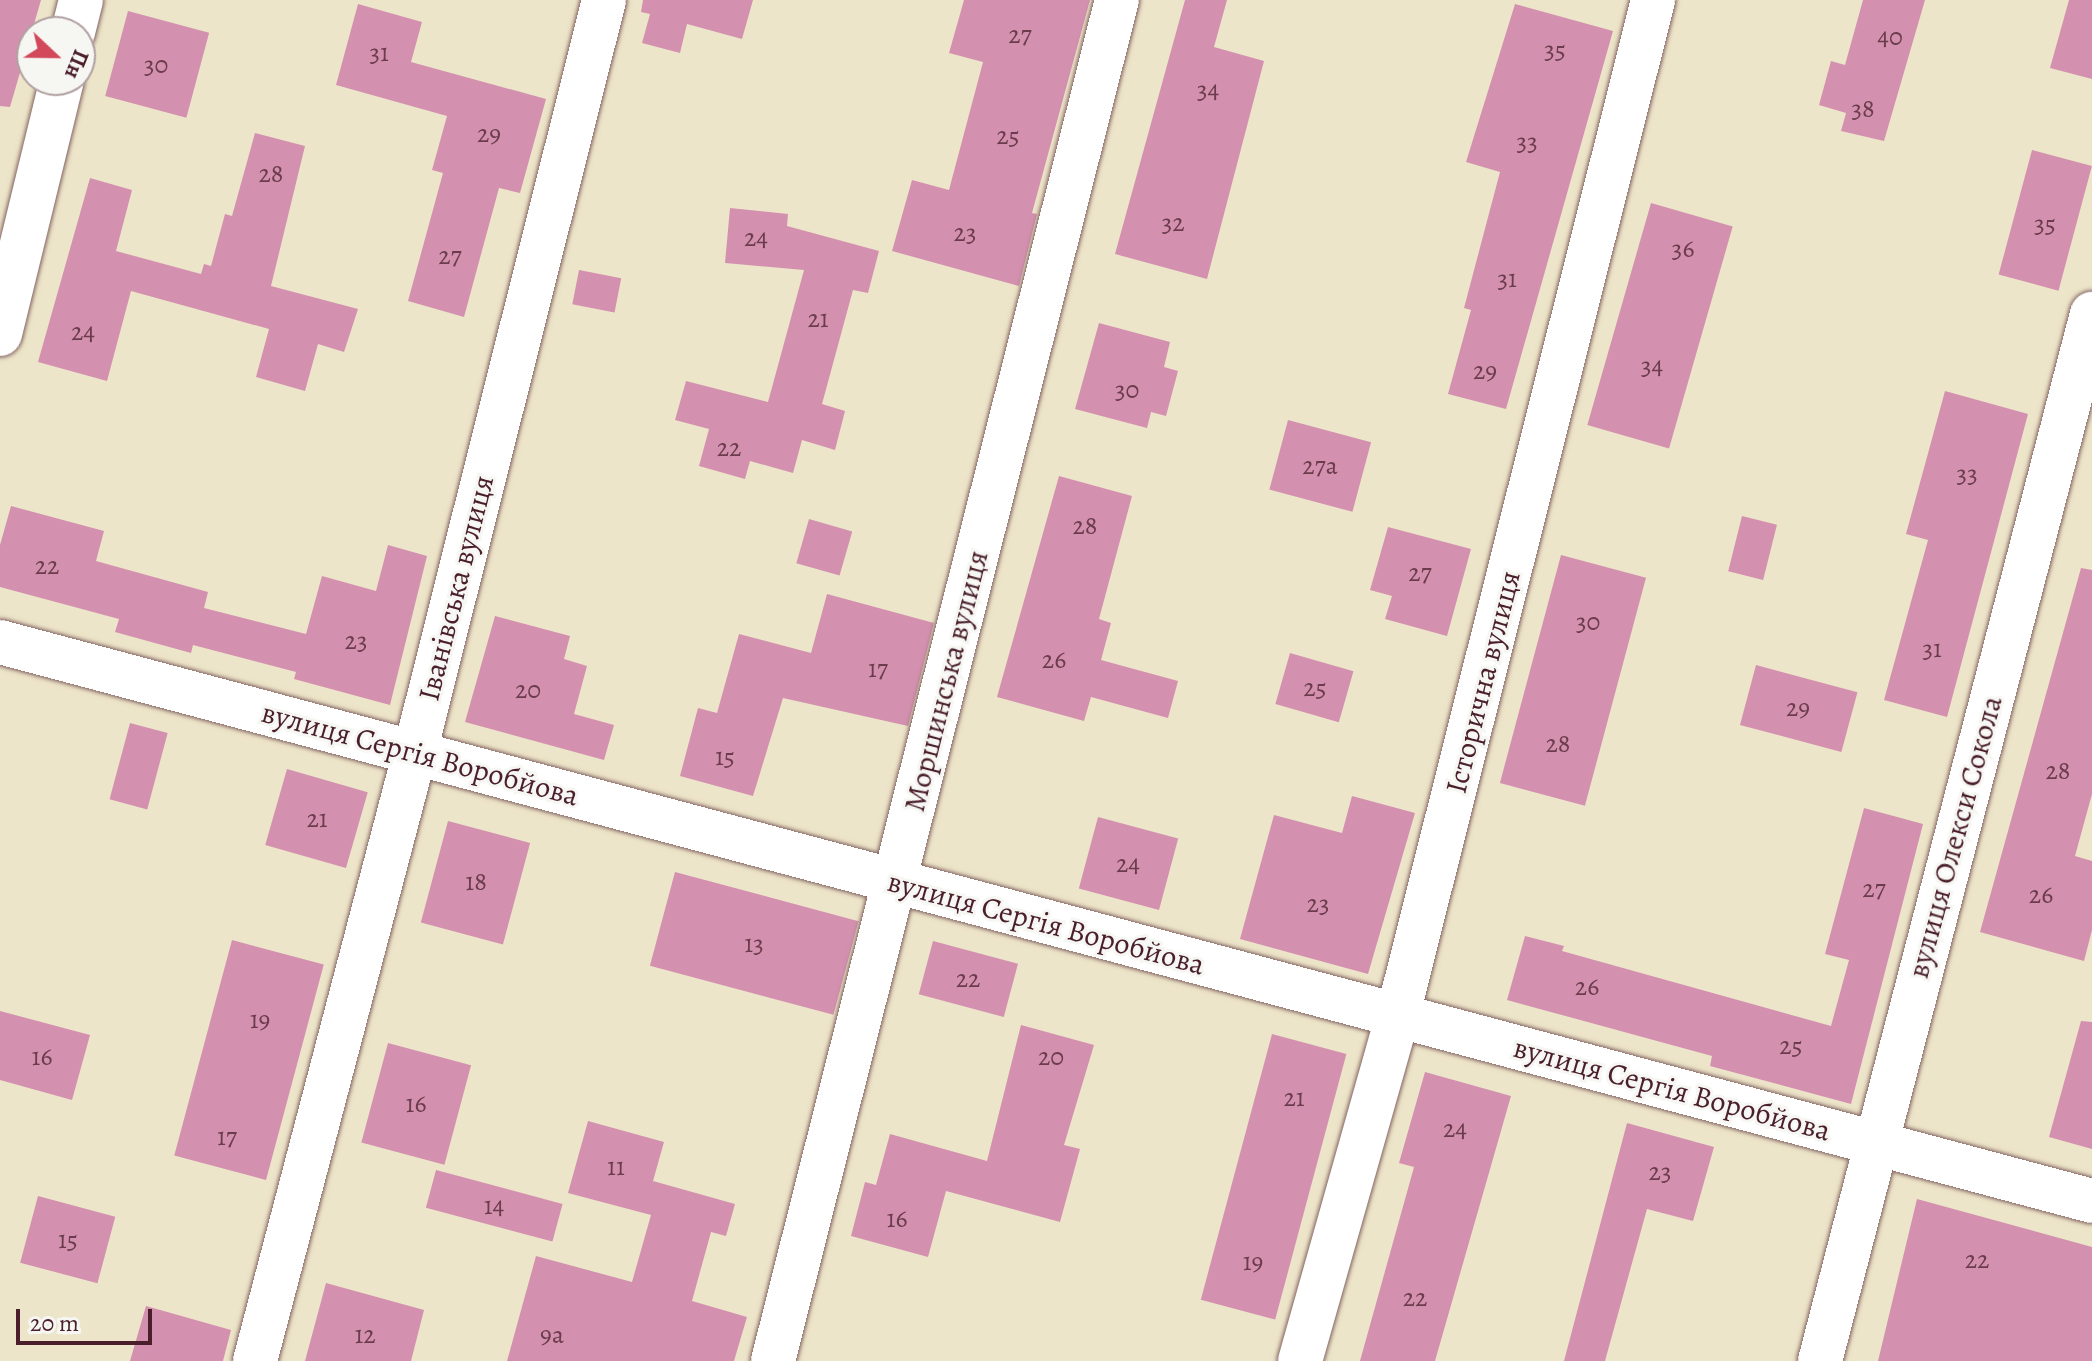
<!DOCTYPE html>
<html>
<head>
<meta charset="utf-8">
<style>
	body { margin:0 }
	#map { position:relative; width:2092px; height:1361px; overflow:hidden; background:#ede5c9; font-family:Alegreya,serif }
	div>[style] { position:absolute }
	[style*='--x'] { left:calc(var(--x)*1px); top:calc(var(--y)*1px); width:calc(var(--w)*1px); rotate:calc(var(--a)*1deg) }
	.building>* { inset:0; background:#d391af; transform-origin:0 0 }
	.roads { filter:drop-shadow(0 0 2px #836462) drop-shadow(0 0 2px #836462) }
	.street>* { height:44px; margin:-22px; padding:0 22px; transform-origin:22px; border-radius:22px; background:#fff }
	span { translate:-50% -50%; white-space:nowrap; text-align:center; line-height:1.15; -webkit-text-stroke:6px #f6f6f2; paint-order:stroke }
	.number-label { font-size:26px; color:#6c3c4c }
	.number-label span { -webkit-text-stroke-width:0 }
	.street-label { font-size:30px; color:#4a1f2b }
	.north { position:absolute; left:16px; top:16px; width:80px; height:80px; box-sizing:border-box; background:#f6f6f2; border:2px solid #b1a0a2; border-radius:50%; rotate:112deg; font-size:22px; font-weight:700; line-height:32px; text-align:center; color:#4a1f2b }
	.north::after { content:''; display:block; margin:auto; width:28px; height:36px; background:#d1495b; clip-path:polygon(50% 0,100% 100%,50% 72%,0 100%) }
	.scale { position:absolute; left:16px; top:1309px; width:136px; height:36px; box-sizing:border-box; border:4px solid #4a1f2b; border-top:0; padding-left:10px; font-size:24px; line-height:28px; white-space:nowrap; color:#4a1f2b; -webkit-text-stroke:6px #f6f6f2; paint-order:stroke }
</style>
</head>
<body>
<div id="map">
	<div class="building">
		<div style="clip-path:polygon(0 0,41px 0,10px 107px,0 106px)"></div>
		<div style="clip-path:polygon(643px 0,753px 0,742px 39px,687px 24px,680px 53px,642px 43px,650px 14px,641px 12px)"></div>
		<div style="clip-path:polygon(964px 0,1090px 0,1032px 213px,1037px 214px,1019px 286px,892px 251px,912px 180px,949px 190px,983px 62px,949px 53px)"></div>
		<div style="clip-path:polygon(1185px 0,1227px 0,1214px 47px,1264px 61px,1207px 279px,1115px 254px)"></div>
		<div style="clip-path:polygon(1863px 0,1925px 0,1884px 141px,1841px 131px,1846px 113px,1819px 105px,1831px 61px,1845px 65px)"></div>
		<div style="clip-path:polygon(2069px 0,2092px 0,2092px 79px,2050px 68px)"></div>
		<div style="clip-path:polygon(358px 4px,422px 22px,411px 62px,546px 99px,520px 193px,499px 188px,464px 317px,408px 301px,443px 173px,432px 170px,447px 116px,336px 85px)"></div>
		<div style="clip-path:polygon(1515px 4px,1613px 31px,1506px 409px,1448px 394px,1471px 310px,1464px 308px,1500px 172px,1466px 162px)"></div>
		<div style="left:128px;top:11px;width:84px;height:88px;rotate:15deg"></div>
		<div style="clip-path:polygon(255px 133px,305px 146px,271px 286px,358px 309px,344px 352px,318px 344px,305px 391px,256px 377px,269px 329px,131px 291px,107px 381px,38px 362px,90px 178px,132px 190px,116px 251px,201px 274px,204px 264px,211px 266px,225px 214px,232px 216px)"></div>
		<div style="left:2032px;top:150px;width:62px;height:129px;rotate:15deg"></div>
		<div style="left:1651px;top:203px;width:85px;height:231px;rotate:16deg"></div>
		<div style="clip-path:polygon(730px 208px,788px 214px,787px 226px,879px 251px,868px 293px,853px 290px,822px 404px,845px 411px,835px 450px,802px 440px,793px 473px,750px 461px,745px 479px,699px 466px,709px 429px,675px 420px,686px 381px,768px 402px,804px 270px,725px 263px)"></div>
		<div style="left:579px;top:270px;width:43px;height:35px;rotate:11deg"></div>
		<div style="clip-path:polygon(1099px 323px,1170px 342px,1164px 367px,1178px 371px,1166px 416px,1151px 412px,1147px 428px,1075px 409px)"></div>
		<div style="clip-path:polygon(1945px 391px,2028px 414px,1947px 717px,1884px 700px,1928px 540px,1906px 534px)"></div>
		<div style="left:1288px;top:420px;width:86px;height:72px;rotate:15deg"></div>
		<div style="clip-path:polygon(1059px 476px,1132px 496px,1099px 619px,1111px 623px,1101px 660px,1178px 681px,1168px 718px,1091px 697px,1084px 721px,997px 697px)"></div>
		<div style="clip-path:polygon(11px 506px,104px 531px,96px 561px,208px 592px,204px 608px,306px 634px,322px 576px,376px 591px,388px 545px,427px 556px,390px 705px,294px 679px,296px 672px,193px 645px,191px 653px,115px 632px,119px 619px,0 587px,0 545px)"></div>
		<div style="left:1742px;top:516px;width:36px;height:57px;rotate:14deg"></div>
		<div style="left:809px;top:519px;width:45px;height:46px;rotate:16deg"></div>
		<div style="clip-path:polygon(1388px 527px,1471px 549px,1447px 636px,1385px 619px,1392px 596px,1370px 590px)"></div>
		<div style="left:1561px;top:555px;width:88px;height:236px;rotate:15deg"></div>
		<div style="clip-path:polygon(2081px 568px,2092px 570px,2092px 794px,2075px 856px,2092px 861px,2092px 930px,2084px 961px,1980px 932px)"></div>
		<div style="clip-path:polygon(827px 594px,934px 623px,908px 726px,783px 698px,753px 796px,680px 776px,698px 708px,717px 713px,739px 634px,811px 653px)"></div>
		<div style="clip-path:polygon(495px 616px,570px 636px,564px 659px,587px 666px,574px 714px,614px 725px,604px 760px,465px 722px)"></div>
		<div style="left:1290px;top:653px;width:66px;height:53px;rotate:16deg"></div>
		<div style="left:1756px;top:665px;width:105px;height:62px;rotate:15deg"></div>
		<div style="left:130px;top:723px;width:39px;height:79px;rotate:15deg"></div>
		<div style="left:287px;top:769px;width:84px;height:79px;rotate:16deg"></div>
		<div style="clip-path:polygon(1352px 796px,1415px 813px,1368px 974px,1240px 939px,1274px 815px,1342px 833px)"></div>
		<div style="clip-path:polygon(1864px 808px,1923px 824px,1851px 1104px,1710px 1066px,1712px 1056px,1507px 1000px,1525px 936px,1564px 946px,1562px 951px,1831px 1026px,1849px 960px,1825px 954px)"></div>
		<div style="left:1098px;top:817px;width:83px;height:74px;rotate:15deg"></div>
		<div style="left:448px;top:821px;width:85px;height:105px;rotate:15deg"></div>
		<div style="left:675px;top:872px;width:190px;height:97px;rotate:15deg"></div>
		<div style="left:232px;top:940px;width:95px;height:223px;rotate:15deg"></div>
		<div style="left:933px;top:941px;width:88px;height:55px;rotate:15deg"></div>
		<div style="clip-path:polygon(0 1011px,90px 1035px,72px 1100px,0 1080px)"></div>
		<div style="clip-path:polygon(2081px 1021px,2092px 1022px,2092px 1149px,2049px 1137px)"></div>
		<div style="clip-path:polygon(1021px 1025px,1094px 1045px,1064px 1145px,1080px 1149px,1060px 1222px,946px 1191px,928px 1257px,851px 1236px,865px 1182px,876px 1185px,890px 1134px,987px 1161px)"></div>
		<div style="left:1272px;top:1034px;width:77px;height:275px;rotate:15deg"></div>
		<div style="left:388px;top:1043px;width:86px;height:103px;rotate:15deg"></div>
		<div style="clip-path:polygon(1425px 1072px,1511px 1096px,1435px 1361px,1360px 1361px,1414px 1167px,1399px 1163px)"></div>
		<div style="clip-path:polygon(588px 1121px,664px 1142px,653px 1181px,735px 1204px,726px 1236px,711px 1232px,692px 1301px,747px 1317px,734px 1361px,507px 1361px,536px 1256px,632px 1282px,651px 1215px,568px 1193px)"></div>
		<div style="clip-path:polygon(1627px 1123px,1714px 1147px,1693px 1221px,1647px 1209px,1605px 1361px,1564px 1361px)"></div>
		<div style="left:436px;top:1170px;width:131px;height:39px;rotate:15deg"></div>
		<div style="left:38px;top:1196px;width:80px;height:69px;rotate:15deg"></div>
		<div style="clip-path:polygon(1917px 1199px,2092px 1247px,2092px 1361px,1878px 1361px)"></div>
		<div style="clip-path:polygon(326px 1283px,424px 1310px,411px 1361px,305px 1361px)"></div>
		<div style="clip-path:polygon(146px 1306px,231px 1330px,223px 1361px,130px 1361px)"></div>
	</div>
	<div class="roads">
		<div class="street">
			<div style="--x:73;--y:32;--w:33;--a:-76"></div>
			<div style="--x:0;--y:334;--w:261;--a:-76.3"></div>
			<div style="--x:0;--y:642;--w:2165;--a:14.96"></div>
			<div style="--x:255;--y:1361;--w:630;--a:-75.28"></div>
			<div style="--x:415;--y:752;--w:775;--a:-75.89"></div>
			<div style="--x:773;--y:1361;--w:1404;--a:-75.82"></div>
			<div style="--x:1300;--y:1361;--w:356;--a:-74.2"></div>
			<div style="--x:1397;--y:1018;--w:1050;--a:-75.88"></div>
			<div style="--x:1820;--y:1361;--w:1082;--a:-75.44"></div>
		</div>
	</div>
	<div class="number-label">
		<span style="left:1020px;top:35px">27</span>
		<span style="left:1890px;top:37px">40</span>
		<span style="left:1555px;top:50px">35</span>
		<span style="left:379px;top:53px">31</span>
		<span style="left:156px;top:65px">30</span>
		<span style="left:1208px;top:90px">34</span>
		<span style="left:1863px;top:109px">38</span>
		<span style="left:489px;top:134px">29</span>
		<span style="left:1008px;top:136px">25</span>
		<span style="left:1527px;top:142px">33</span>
		<span style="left:271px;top:174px">28</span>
		<span style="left:1173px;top:223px">32</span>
		<span style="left:2045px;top:224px">35</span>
		<span style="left:965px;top:233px">23</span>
		<span style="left:756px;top:238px">24</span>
		<span style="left:1683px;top:249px">36</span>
		<span style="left:450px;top:256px">27</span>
		<span style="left:1507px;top:279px">31</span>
		<span style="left:818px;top:319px">21</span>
		<span style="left:83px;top:332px">24</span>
		<span style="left:1652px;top:366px">34</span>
		<span style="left:1485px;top:371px">29</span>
		<span style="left:1127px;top:390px">30</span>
		<span style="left:729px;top:448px">22</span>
		<span style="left:1320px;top:466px">27а</span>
		<span style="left:1967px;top:474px">33</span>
		<span style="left:1085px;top:526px">28</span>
		<span style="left:47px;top:566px">22</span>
		<span style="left:1420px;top:573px">27</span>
		<span style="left:1588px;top:622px">30</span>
		<span style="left:356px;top:641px">23</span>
		<span style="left:1932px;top:649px">31</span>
		<span style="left:1054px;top:660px">26</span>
		<span style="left:878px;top:669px">17</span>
		<span style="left:1315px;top:688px">25</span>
		<span style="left:528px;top:690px">20</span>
		<span style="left:1798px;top:708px">29</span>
		<span style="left:1558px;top:744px">28</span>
		<span style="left:725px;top:757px">15</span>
		<span style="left:2058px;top:771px">28</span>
		<span style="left:317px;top:819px">21</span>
		<span style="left:1128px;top:864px">24</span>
		<span style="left:476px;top:882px">18</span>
		<span style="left:1874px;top:889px">27</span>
		<span style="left:2041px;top:895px">26</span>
		<span style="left:1318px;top:904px">23</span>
		<span style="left:754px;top:944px">13</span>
		<span style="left:968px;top:979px">22</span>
		<span style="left:1587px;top:987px">26</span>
		<span style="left:260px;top:1020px">19</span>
		<span style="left:1791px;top:1046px">25</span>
		<span style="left:42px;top:1057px">16</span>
		<span style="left:1051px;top:1057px">20</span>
		<span style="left:1294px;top:1098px">21</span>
		<span style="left:416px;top:1104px">16</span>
		<span style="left:1455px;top:1129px">24</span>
		<span style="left:227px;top:1137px">17</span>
		<span style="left:616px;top:1167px">11</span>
		<span style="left:1660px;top:1172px">23</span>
		<span style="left:494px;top:1206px">14</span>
		<span style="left:897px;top:1219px">16</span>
		<span style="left:68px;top:1240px">15</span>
		<span style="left:1977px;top:1260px">22</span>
		<span style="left:1253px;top:1262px">19</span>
		<span style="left:1415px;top:1298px">22</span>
		<span style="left:365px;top:1335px">12</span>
		<span style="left:552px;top:1335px">9а</span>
	</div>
	<div class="street-label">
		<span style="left:456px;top:588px;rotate:-76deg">Іванівська вулиця</span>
		<span style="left:946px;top:681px;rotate:-76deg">Моршинська вулиця</span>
		<span style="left:1483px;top:682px;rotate:-76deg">Історична вулиця</span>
		<span style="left:420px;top:754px;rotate:15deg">вулиця Сергія Воробйова</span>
		<span style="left:1955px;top:837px;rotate:-75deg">вулиця Олекси Сокола</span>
		<span style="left:1046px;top:923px;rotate:15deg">вулиця Сергія Воробйова</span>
		<span style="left:1672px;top:1089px;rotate:15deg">вулиця Сергія Воробйова</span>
	</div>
	<div class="north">Пн</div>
	<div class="scale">20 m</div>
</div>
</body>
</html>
